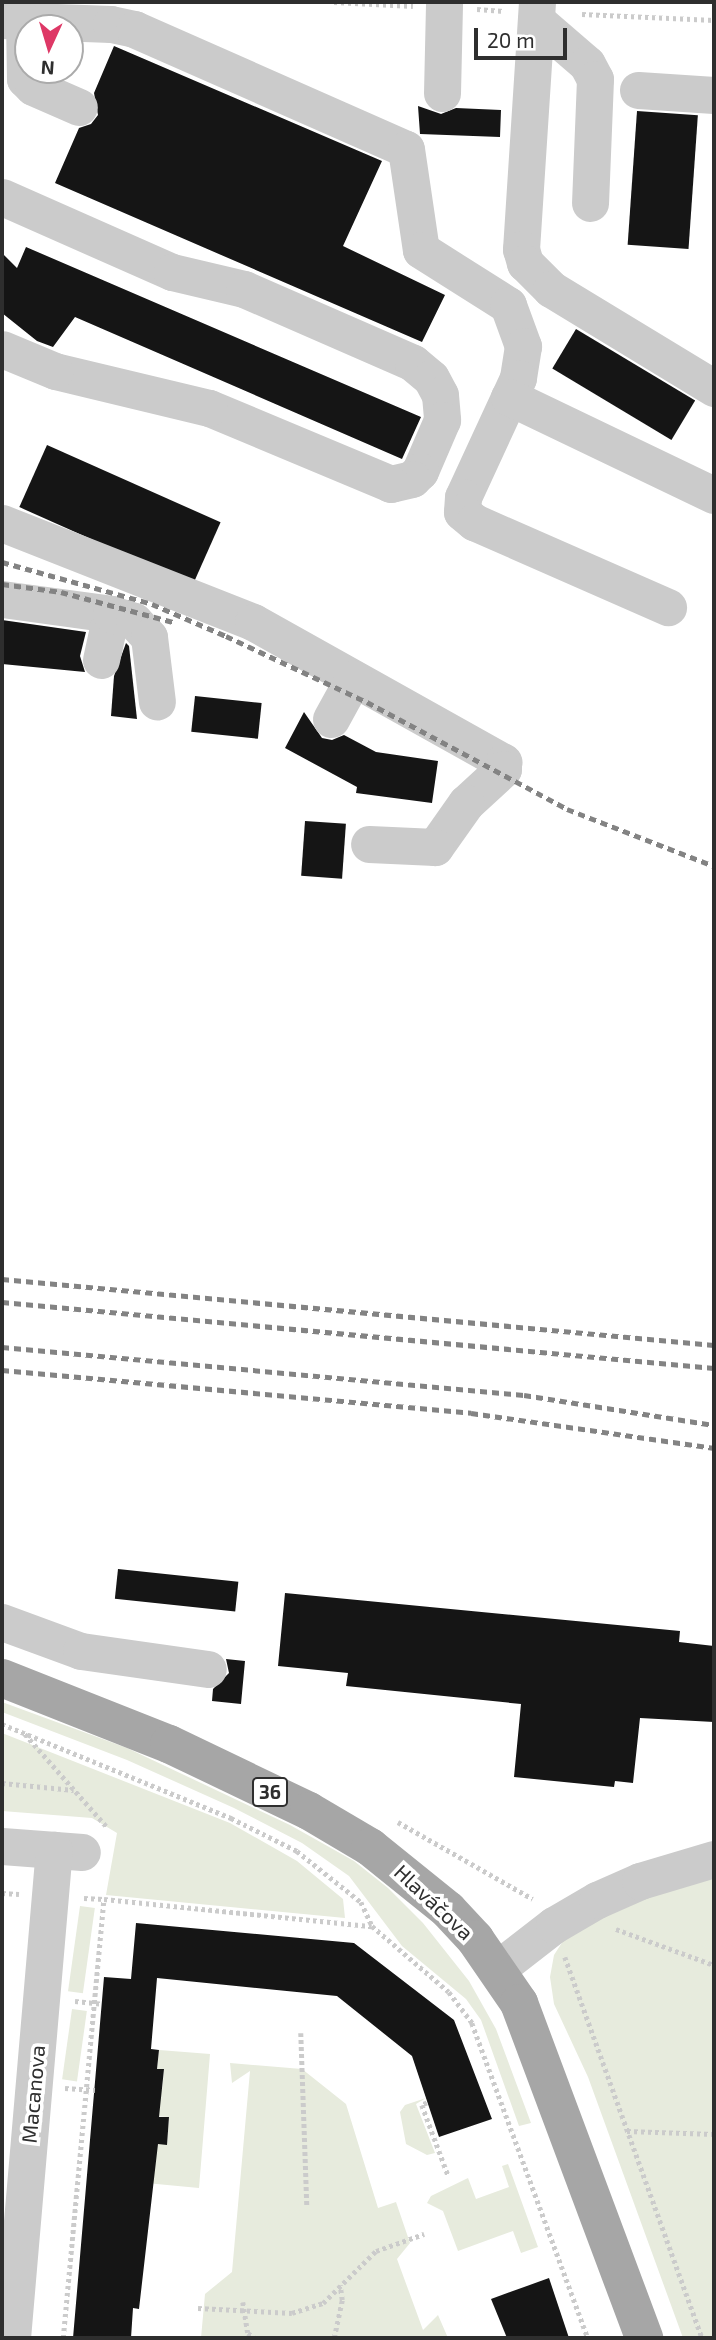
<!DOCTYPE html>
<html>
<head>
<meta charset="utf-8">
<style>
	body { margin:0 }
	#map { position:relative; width:716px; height:2340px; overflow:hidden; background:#fff; font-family:"Exo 2",sans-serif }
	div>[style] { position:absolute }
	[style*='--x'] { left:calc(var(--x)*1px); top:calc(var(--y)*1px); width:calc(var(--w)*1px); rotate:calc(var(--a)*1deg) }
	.green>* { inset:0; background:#e7ebdd; transform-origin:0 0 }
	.building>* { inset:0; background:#151515; transform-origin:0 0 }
	.path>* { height:4.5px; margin-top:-2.25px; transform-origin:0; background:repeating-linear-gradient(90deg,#cbcbcb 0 3.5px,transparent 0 7px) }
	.minor>* { height:37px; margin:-18.5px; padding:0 18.5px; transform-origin:18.5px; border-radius:18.5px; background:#cbcbcb }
	.major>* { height:38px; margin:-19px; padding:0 19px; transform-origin:19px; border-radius:19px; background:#a6a6a6 }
	.rail>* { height:5px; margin-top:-2.5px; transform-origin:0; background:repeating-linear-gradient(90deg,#838383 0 7px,transparent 0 12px) }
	span { translate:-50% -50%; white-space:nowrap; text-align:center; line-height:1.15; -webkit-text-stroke:7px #fff; paint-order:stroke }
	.shield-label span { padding:2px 5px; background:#fff; border:2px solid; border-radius:5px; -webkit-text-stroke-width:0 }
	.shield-label { font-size:19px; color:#2e2e2e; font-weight:700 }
	.street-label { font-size:21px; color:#2e2e2e }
	.frame { position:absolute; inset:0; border:4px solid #2e2e2e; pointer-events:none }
	.north { position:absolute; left:14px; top:14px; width:70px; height:70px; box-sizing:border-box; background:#fff; border:2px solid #ababab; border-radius:50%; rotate:184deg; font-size:19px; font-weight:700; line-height:28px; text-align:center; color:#2e2e2e }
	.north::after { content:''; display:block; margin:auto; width:24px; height:32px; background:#de3866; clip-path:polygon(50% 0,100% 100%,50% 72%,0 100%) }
	.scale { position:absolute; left:474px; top:28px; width:93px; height:32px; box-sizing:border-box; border:4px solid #2e2e2e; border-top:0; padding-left:9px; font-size:21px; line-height:24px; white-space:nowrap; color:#2e2e2e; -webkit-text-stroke:5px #fff; paint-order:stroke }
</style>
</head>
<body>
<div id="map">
	<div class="green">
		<div style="clip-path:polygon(2px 1702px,127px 1748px,290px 1825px,354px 1861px,388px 1888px,423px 1923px,469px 1981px,496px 2029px,531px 2123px,519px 2126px,481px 2020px,466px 1999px,402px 1946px,349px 1876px,302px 1843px,234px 1808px,127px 1760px,2px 1712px)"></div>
		<div style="clip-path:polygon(2px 1733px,230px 1823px,297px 1861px,343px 1899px,345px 1918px,106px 1895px,117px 1833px,92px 1818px,2px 1811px)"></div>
		<div style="clip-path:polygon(714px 1873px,714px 2338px,683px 2338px,588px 2077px,554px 2004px,550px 1977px,554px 1955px,565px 1938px,646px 1894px)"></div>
		<div style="left:80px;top:1906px;width:15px;height:86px;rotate:8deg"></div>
		<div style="left:72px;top:2009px;width:15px;height:71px;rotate:8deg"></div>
		<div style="clip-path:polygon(159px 2050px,210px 2054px,199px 2188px,146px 2183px,150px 2144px,167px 2144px,169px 2117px,153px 2116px,154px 2089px,162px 2090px,164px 2070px,157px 2069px)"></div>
		<div style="clip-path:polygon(230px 2063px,302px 2069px,346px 2104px,378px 2208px,396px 2202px,410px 2243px,397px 2259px,423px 2330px,438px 2315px,448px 2338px,201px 2338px,205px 2294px,232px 2272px,250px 2071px,232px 2083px)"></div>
		<div style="clip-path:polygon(426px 2098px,416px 2104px,435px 2153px,427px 2155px,406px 2144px,400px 2112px,405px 2105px)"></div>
		<div style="clip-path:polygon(508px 2164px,538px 2247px,521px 2253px,513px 2231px,458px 2251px,443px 2211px,427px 2203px,431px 2196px,468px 2178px,476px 2199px,509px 2187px,502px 2166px)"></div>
	</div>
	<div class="building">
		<div style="clip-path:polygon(114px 46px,382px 161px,343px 246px,445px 295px,422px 342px,55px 183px,79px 128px,91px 124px,98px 115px,94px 93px)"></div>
		<div style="clip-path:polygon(418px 106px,441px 114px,456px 108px,501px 110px,500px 137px,420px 134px)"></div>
		<div style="left:637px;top:111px;width:61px;height:134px;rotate:4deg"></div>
		<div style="clip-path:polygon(26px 247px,421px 417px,402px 459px,75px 317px,53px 347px,37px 341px,2px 313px,2px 253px,17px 268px)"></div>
		<div style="left:576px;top:329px;width:139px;height:46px;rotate:31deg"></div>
		<div style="left:47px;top:445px;width:190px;height:68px;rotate:24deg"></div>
		<div style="clip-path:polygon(2px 620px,86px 632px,80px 656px,85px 672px,2px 664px)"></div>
		<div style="clip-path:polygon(126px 643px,129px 646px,137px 719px,111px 716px,114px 676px)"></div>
		<div style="left:195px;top:696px;width:67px;height:36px;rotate:6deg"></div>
		<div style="clip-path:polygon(304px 712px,322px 738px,332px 740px,344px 735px,376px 752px,438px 761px,432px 803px,356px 793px,357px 787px,285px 748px)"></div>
		<div style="left:305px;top:821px;width:41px;height:55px;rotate:4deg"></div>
		<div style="left:118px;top:1569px;width:121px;height:30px;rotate:6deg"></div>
		<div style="clip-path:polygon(285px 1593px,680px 1631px,679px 1642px,714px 1646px,714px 1722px,640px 1718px,633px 1783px,615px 1781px,614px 1787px,514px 1777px,521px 1704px,346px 1686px,348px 1673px,278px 1666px)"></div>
		<div style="clip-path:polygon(226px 1659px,245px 1661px,241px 1704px,212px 1701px,213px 1689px,229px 1673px)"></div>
		<div style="clip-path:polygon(136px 1923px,354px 1943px,454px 2020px,492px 2119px,439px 2137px,412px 2056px,337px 1996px,157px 1978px,151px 2049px,159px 2050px,157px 2069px,164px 2069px,159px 2117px,169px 2117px,167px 2145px,158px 2144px,139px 2309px,133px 2308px,131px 2338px,73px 2338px,104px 1977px,131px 1979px)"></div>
		<div style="clip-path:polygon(549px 2278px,569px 2338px,507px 2338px,491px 2299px)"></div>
	</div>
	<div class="path">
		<div style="--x:334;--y:2;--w:79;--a:2.9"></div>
		<div style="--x:477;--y:9;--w:27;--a:4"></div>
		<div style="--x:582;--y:14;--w:132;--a:2.6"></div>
		<div style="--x:2;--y:1724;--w:248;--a:22.3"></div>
		<div style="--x:231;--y:1818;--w:74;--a:26.6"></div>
		<div style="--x:297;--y:1851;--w:82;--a:38.6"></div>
		<div style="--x:361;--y:1902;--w:26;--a:65"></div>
		<div style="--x:372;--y:1926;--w:101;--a:40.6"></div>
		<div style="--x:449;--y:1992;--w:39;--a:53"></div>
		<div style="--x:472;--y:2023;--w:336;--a:69.8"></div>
		<div style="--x:25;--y:1734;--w:123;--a:48.6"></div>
		<div style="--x:2;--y:1783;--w:72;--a:5.6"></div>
		<div style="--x:398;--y:1822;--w:155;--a:29.7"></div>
		<div style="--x:2;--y:1893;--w:17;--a:3"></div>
		<div style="--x:84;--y:1898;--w:20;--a:3"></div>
		<div style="--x:616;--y:1929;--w:104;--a:20.2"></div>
		<div style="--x:565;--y:1957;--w:405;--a:70.2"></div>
		<div style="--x:75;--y:2001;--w:27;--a:6"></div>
		<div style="--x:301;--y:2033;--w:173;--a:88"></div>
		<div style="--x:65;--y:2088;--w:30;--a:4"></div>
		<div style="--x:427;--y:2103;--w:5;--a:158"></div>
		<div style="--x:422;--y:2105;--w:75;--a:69.6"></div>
		<div style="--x:627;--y:2131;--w:87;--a:2"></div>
		<div style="--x:243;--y:2302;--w:31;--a:81"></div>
		<div style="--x:248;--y:2333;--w:9;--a:36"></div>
		<div style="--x:198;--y:2308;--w:94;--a:3"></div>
		<div style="--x:292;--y:2313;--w:33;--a:-18"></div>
		<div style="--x:323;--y:2303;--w:74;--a:-44.5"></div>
		<div style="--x:376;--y:2251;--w:51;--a:-19.5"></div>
		<div style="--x:63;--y:2338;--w:441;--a:-84.7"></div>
		<div style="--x:104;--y:1899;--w:269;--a:5.8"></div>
		<div style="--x:334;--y:2338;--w:39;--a:-78"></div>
		<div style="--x:342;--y:2300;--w:15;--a:-98"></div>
	</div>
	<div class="minor">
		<div style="--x:537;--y:2;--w:248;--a:93.7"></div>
		<div style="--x:521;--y:249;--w:15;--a:74"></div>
		<div style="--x:525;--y:263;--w:37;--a:45"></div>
		<div style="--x:551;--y:289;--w:191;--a:31.3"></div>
		<div style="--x:2;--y:20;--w:109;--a:2.1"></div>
		<div style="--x:111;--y:24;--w:24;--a:12"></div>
		<div style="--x:134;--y:29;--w:297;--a:23.8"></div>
		<div style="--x:406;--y:149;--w:102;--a:81.6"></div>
		<div style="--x:421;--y:250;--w:103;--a:32.3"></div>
		<div style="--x:508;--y:305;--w:44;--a:69.9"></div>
		<div style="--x:523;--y:346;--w:32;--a:99"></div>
		<div style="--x:518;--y:378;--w:131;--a:114.8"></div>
		<div style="--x:463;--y:497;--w:15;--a:94"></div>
		<div style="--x:462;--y:512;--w:16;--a:40"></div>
		<div style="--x:474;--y:522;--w:212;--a:23.7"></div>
		<div style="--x:536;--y:20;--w:67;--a:40.8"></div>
		<div style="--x:587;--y:64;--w:17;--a:62"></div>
		<div style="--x:595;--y:79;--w:124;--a:92.3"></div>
		<div style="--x:24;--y:21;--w:58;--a:89"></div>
		<div style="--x:25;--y:79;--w:11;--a:45"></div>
		<div style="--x:33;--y:87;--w:50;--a:23.5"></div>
		<div style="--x:638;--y:90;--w:76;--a:3.8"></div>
		<div style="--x:442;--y:93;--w:91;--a:-88.7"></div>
		<div style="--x:2;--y:197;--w:186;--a:23.8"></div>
		<div style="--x:172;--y:272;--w:74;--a:13.3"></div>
		<div style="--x:244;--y:289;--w:184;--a:23.6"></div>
		<div style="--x:413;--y:363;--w:23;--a:40"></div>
		<div style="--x:431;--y:378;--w:19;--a:62"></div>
		<div style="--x:440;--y:395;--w:25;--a:85"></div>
		<div style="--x:442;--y:420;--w:56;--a:113.3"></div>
		<div style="--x:420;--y:471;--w:11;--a:135"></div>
		<div style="--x:412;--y:479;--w:22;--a:167"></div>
		<div style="--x:391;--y:484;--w:197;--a:-157.3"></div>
		<div style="--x:209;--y:408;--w:158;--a:-166.5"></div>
		<div style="--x:55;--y:371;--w:57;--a:-157.5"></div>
		<div style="--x:509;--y:397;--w:227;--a:25.6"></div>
		<div style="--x:2;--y:523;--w:270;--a:21.5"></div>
		<div style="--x:253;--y:622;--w:287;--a:29.2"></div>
		<div style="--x:503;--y:762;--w:7;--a:90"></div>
		<div style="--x:503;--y:769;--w:50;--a:137.4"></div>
		<div style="--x:466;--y:803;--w:54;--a:125.2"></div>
		<div style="--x:435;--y:847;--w:66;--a:-177.4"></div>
		<div style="--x:2;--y:599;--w:110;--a:7.8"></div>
		<div style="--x:111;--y:614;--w:47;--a:102.3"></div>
		<div style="--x:111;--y:614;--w:24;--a:17"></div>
		<div style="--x:134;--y:621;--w:22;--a:47"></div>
		<div style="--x:149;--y:637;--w:65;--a:83"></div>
		<div style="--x:331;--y:719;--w:46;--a:-61.2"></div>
		<div style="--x:2;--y:1622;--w:84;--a:20.2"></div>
		<div style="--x:81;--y:1651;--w:128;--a:8.1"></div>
		<div style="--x:2;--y:1846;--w:80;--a:4.3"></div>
		<div style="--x:497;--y:1969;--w:72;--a:-37.7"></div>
		<div style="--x:554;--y:1925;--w:50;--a:-30.2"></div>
		<div style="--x:597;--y:1900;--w:47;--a:-23.8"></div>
		<div style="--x:640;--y:1881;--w:77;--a:-16.6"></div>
		<div style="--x:12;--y:2338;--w:490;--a:-85.1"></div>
	</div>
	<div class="major">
		<div style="--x:2;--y:1678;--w:180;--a:21.6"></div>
		<div style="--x:169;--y:1744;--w:155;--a:25.6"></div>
		<div style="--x:309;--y:1811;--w:71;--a:30.5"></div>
		<div style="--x:370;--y:1847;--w:100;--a:38.9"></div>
		<div style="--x:448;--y:1910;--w:40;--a:47"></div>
		<div style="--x:475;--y:1939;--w:78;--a:55.5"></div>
		<div style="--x:519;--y:2003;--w:358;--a:69.5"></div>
	</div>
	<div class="rail">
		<div style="--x:2;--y:562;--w:156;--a:15.6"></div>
		<div style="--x:152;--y:604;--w:81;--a:23.4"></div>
		<div style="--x:226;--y:636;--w:156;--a:25.1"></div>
		<div style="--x:367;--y:702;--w:227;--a:28.1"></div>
		<div style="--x:567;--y:809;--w:158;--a:21.2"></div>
		<div style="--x:2;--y:584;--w:60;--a:7.7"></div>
		<div style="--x:61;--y:592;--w:116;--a:15"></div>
		<div style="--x:2;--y:1279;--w:715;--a:5.3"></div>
		<div style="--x:2;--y:1302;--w:715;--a:5.3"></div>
		<div style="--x:2;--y:1347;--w:524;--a:5.25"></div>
		<div style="--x:524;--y:1395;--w:192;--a:9"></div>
		<div style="--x:2;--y:1370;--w:471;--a:5.2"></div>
		<div style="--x:471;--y:1413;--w:246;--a:8.2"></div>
	</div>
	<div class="shield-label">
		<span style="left:270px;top:1792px">36</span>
	</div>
	<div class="street-label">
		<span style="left:434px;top:1902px;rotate:43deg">Hlaváčova</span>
		<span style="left:33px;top:2094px;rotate:-85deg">Macanova</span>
	</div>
	<div class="frame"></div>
	<div class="north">N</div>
	<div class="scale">20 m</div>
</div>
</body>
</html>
